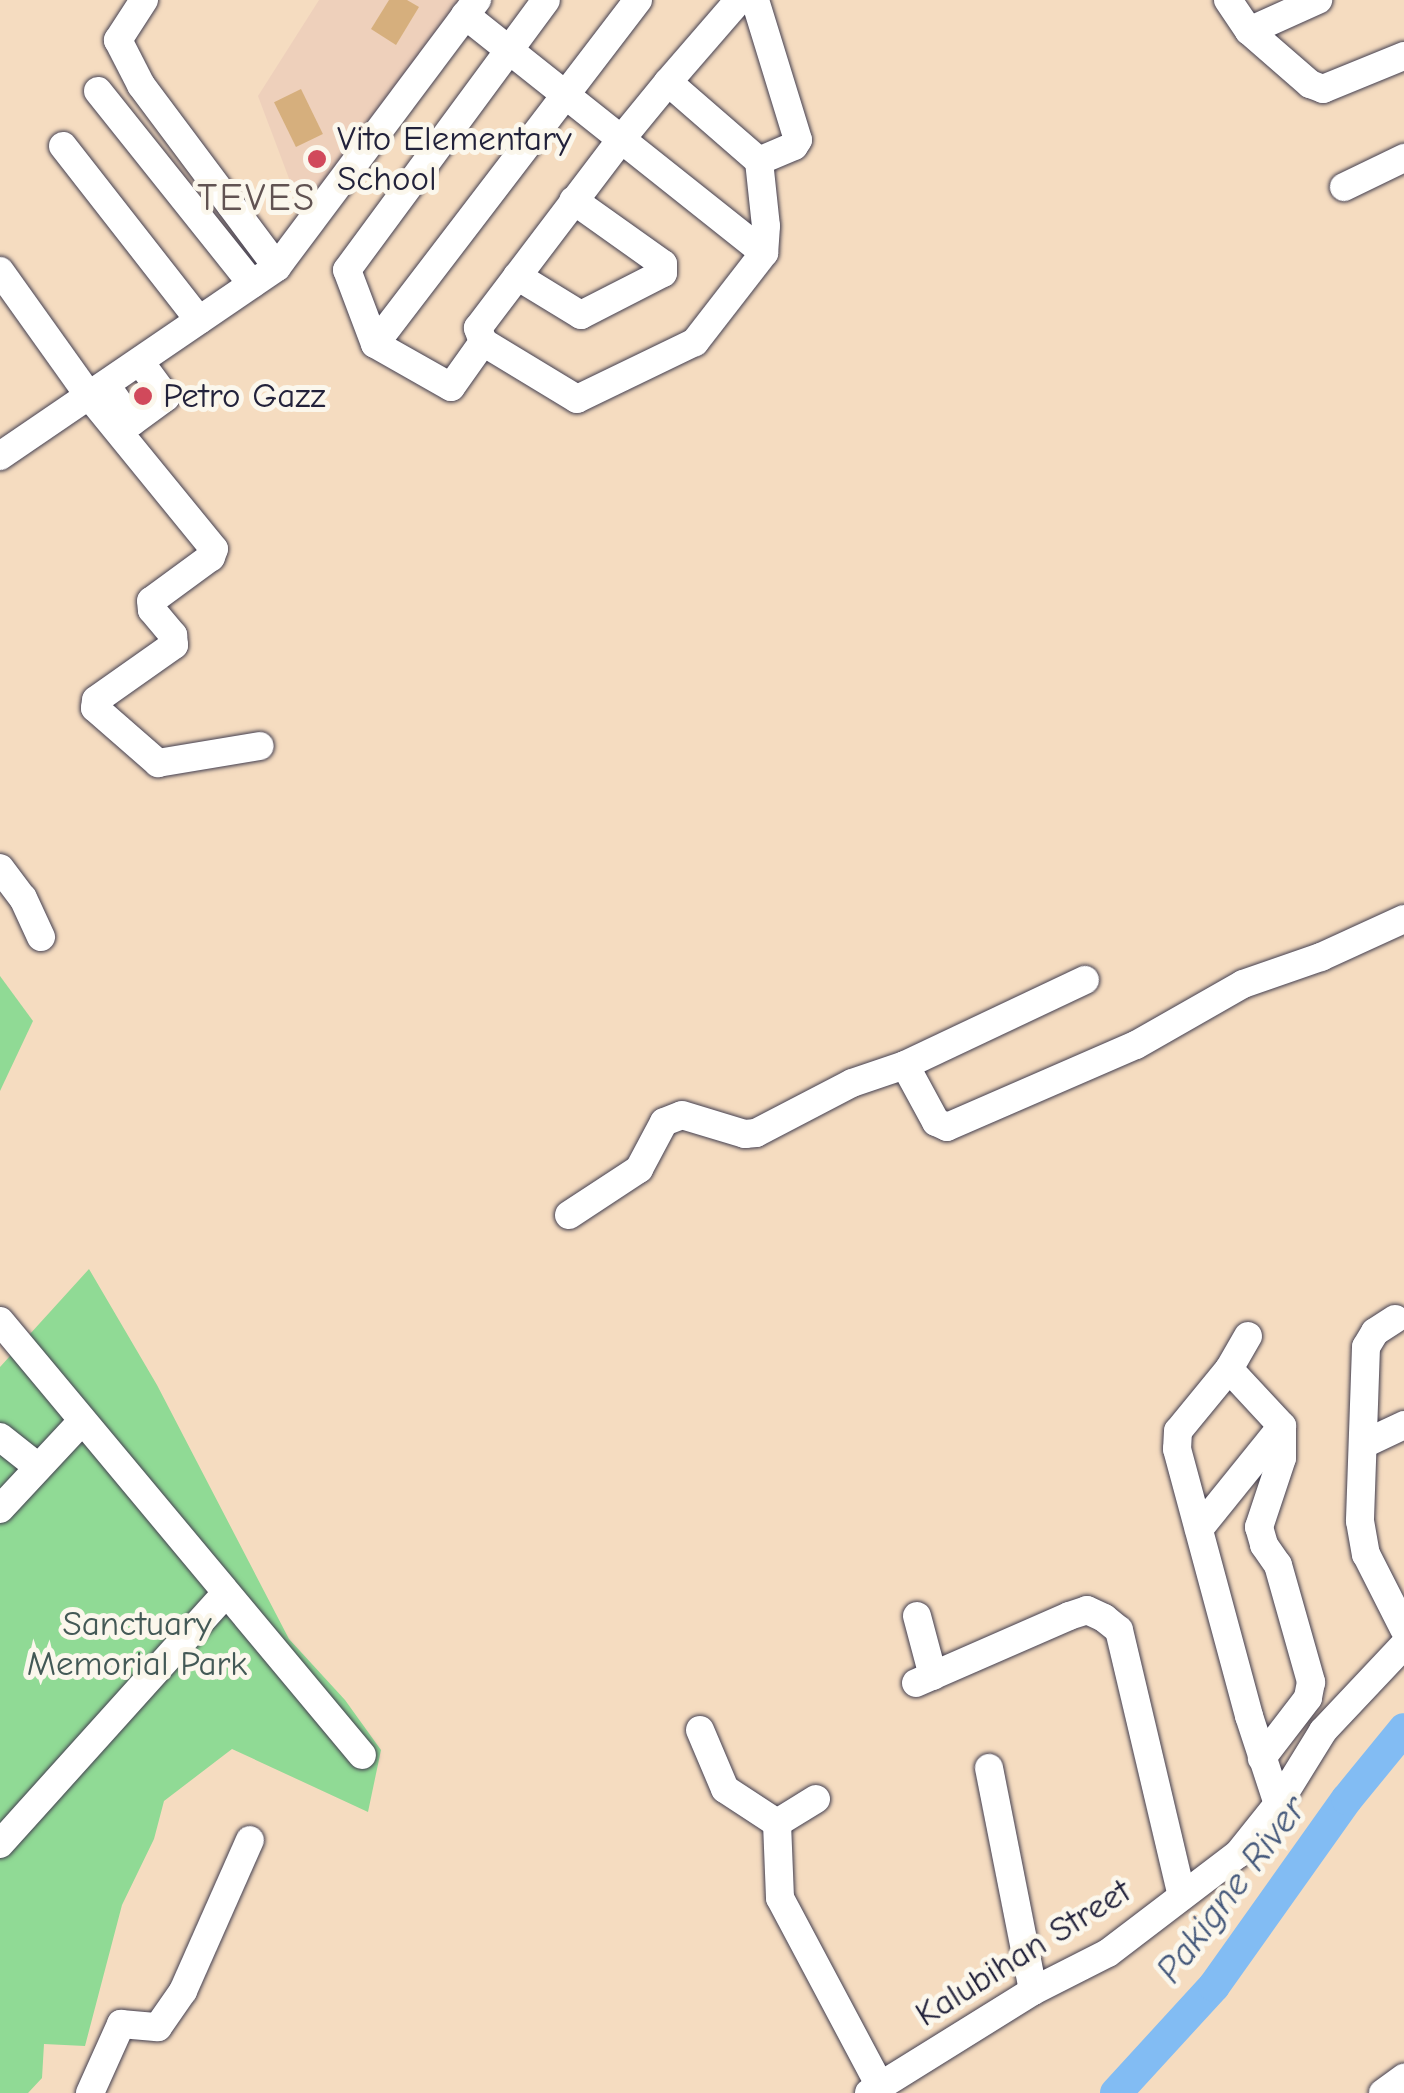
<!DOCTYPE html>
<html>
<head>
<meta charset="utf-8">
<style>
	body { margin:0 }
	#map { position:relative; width:1404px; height:2093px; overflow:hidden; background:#f5dcc0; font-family:"Comic Neue",sans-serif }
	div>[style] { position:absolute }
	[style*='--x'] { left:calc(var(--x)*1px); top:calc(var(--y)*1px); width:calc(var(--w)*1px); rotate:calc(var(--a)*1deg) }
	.built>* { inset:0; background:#eed0bb }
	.green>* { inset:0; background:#90da95 }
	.river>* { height:32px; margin:-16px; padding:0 16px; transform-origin:16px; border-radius:16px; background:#82bcf3 }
	.building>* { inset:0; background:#d6af7d; transform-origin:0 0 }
	.roads { filter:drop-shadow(0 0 2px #423e4f) drop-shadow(0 0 2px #423e4f) }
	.minor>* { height:28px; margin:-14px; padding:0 14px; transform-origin:14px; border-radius:14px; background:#fff }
	.dots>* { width:28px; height:28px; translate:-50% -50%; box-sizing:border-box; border:5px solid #fbf7ec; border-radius:50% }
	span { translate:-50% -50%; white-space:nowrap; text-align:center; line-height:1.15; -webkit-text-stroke:10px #fbf7ec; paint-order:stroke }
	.poi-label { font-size:35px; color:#22223b }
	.left { translate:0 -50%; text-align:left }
	.park-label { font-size:35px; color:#435956 }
	.street-label { font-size:35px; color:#22223b }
	.neighbourhood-label { font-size:38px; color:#615352; letter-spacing:2.5px }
	.water-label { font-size:38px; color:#44587b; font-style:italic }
</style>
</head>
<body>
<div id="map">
	<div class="built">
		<div style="clip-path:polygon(319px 0,470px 0,305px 221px,258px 96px)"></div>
	</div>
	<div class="green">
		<div style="clip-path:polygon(0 976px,33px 1021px,0 1091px)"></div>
		<div style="clip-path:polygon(89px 1269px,157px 1385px,289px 1639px,345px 1700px,381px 1750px,368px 1812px,232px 1749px,164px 1801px,154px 1839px,122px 1905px,85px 2046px,44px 2044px,42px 2078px,28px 2093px,0 2093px,0 1367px)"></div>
	</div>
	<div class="river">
		<div style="--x:1116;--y:2093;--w:145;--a:-47.5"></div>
		<div style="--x:1214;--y:1986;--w:229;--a:-54.6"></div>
		<div style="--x:1347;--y:1799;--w:90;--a:-50.8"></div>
	</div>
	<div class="building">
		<div style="clip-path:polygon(389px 0,407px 0,419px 7px,396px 45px,371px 29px)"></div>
		<div style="left:301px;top:89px;width:50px;height:30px;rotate:64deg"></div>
	</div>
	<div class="roads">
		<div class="minor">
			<div style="--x:144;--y:0;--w:48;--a:123"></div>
			<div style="--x:118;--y:40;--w:51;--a:62.9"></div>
			<div style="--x:141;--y:85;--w:227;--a:53.2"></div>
			<div style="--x:755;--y:0;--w:146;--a:72.9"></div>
			<div style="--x:798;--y:140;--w:7;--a:124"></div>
			<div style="--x:794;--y:146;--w:38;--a:157"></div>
			<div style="--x:1228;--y:0;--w:37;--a:56"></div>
			<div style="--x:1249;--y:31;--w:81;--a:41"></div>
			<div style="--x:1310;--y:84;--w:14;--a:21"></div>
			<div style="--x:1323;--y:89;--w:87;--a:-22.2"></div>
			<div style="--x:465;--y:15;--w:382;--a:38.5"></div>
			<div style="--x:1249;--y:31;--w:76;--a:-24.2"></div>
			<div style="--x:668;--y:82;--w:121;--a:41"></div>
			<div style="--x:759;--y:161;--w:65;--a:83.9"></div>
			<div style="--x:766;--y:226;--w:27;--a:94"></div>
			<div style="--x:764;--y:253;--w:113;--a:127.8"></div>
			<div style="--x:695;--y:342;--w:131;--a:154.2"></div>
			<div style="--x:577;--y:399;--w:110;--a:-148.8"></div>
			<div style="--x:483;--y:342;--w:15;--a:-110"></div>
			<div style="--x:478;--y:328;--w:240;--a:-52.8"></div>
			<div style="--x:623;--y:137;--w:71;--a:-50.7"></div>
			<div style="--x:668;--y:82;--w:108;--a:-49.1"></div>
			<div style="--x:98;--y:91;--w:247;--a:51.4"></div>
			<div style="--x:63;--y:146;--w:221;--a:52"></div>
			<div style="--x:1344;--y:187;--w:67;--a:-25.8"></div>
			<div style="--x:0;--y:271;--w:155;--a:54.5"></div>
			<div style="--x:90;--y:397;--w:196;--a:50.8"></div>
			<div style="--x:214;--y:549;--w:9;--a:111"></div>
			<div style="--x:211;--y:557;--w:74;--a:143.7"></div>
			<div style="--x:151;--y:601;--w:9;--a:84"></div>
			<div style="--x:152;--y:610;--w:33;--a:50"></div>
			<div style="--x:173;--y:635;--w:10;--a:84"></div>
			<div style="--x:174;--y:645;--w:95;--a:144.8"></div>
			<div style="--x:96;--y:700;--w:8;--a:97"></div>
			<div style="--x:95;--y:708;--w:84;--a:41.1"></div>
			<div style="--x:158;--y:763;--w:103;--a:-9.5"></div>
			<div style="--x:517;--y:276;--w:75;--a:31.4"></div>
			<div style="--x:581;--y:315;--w:92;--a:-27.1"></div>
			<div style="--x:663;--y:273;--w:9;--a:-90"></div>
			<div style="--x:663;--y:264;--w:110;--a:-144.6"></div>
			<div style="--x:483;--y:342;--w:55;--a:125.4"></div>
			<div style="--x:451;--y:387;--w:87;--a:-150.5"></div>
			<div style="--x:375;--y:344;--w:79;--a:-110.7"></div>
			<div style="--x:347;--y:270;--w:335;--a:-53.6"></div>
			<div style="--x:375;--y:344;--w:433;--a:-52.6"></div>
			<div style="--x:113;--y:395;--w:33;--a:55"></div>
			<div style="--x:132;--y:422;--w:42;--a:-36.3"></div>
			<div style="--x:166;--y:397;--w:44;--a:-126.6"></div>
			<div style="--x:0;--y:456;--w:335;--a:-34.3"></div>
			<div style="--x:277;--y:267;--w:334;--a:-53.2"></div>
			<div style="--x:0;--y:868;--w:38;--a:53"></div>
			<div style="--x:23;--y:898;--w:43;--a:65.2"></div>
			<div style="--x:905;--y:1065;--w:65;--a:61.5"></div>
			<div style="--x:936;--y:1122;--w:12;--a:24"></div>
			<div style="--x:947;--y:1127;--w:206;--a:-23.5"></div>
			<div style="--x:1136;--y:1045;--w:123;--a:-29.7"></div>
			<div style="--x:1243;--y:984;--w:83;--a:-19.1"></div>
			<div style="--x:1321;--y:957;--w:91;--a:-24.6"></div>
			<div style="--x:569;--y:1215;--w:84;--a:-33.3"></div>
			<div style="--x:639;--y:1169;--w:53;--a:-62"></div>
			<div style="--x:664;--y:1122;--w:19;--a:-21"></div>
			<div style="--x:682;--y:1115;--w:66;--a:16.8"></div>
			<div style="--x:745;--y:1134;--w:11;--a:-5"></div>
			<div style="--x:756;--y:1133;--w:108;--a:-27.5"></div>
			<div style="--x:852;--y:1083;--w:56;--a:-18.8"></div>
			<div style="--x:905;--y:1065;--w:199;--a:-25.3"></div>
			<div style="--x:1395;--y:1319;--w:24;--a:147"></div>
			<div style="--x:1375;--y:1332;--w:17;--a:121"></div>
			<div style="--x:1366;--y:1347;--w:174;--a:92"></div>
			<div style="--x:1360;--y:1521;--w:34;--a:80"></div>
			<div style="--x:1366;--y:1554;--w:84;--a:63.1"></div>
			<div style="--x:0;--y:1321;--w:565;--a:50.17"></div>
			<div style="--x:1248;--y:1336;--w:38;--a:120"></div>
			<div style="--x:1229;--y:1369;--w:80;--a:129.4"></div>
			<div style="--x:1178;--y:1431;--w:18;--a:93"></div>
			<div style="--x:1177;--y:1449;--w:277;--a:74.9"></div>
			<div style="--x:1249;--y:1716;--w:93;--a:71.8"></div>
			<div style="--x:1229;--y:1369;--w:78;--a:47.1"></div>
			<div style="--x:1282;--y:1426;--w:32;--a:90"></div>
			<div style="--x:1282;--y:1458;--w:73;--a:108.4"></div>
			<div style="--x:1259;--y:1527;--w:19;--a:74"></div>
			<div style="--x:1264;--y:1545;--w:24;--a:55"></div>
			<div style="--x:1278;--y:1565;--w:122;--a:74.2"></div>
			<div style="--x:1311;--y:1682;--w:16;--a:101"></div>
			<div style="--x:1308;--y:1698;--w:76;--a:127.5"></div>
			<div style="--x:0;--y:1437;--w:48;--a:38.3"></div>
			<div style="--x:1366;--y:1443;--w:42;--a:-25.3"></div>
			<div style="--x:0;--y:1509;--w:120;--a:-47"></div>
			<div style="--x:1199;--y:1529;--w:132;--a:-51.1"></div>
			<div style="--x:917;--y:1616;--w:62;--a:75.1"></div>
			<div style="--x:916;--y:1683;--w:167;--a:-23.6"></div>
			<div style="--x:1069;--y:1616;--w:19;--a:-18"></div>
			<div style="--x:1087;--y:1610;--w:19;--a:25"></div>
			<div style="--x:1104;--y:1618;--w:19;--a:39"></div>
			<div style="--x:1119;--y:1630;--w:273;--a:76.7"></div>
			<div style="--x:700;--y:1730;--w:64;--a:67"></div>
			<div style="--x:725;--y:1789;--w:62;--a:33.2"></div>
			<div style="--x:989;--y:1768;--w:227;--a:78.8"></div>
			<div style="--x:816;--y:1799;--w:46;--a:148.4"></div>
			<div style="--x:777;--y:1823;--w:75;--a:87.7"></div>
			<div style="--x:780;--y:1898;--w:213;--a:62"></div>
			<div style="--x:0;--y:1844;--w:335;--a:-48"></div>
			<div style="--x:90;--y:2093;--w:76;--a:-65.8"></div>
			<div style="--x:121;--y:2024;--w:37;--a:5"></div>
			<div style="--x:158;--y:2027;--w:44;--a:-55.2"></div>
			<div style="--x:183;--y:1991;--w:165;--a:-66.1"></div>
			<div style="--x:869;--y:2093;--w:193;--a:-31.9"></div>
			<div style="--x:1033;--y:1991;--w:84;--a:-26.9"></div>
			<div style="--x:1108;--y:1953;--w:163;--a:-37.3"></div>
			<div style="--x:1238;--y:1854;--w:64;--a:-51.3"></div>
			<div style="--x:1278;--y:1804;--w:86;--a:-58.3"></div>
			<div style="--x:1323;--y:1731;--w:118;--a:-46.7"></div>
			<div style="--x:1383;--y:2093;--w:26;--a:-36"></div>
		</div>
	</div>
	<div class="dots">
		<div style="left:317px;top:159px;background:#d1495b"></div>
		<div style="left:143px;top:396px;background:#d1495b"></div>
	</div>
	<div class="poi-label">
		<span class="left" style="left:337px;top:159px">Vito Elementary<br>School</span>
		<span class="left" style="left:163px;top:396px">Petro Gazz</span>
	</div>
	<div class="park-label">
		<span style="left:137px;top:1644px">Sanctuary<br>Memorial Park</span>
	</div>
	<div class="street-label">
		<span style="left:1023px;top:1953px;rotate:-32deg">Kalubihan Street</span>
	</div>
	<div class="neighbourhood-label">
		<span style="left:257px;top:199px">TEVES</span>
	</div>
	<div class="water-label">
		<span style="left:1232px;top:1890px;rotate:-53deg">Pakigne River</span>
	</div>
</div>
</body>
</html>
